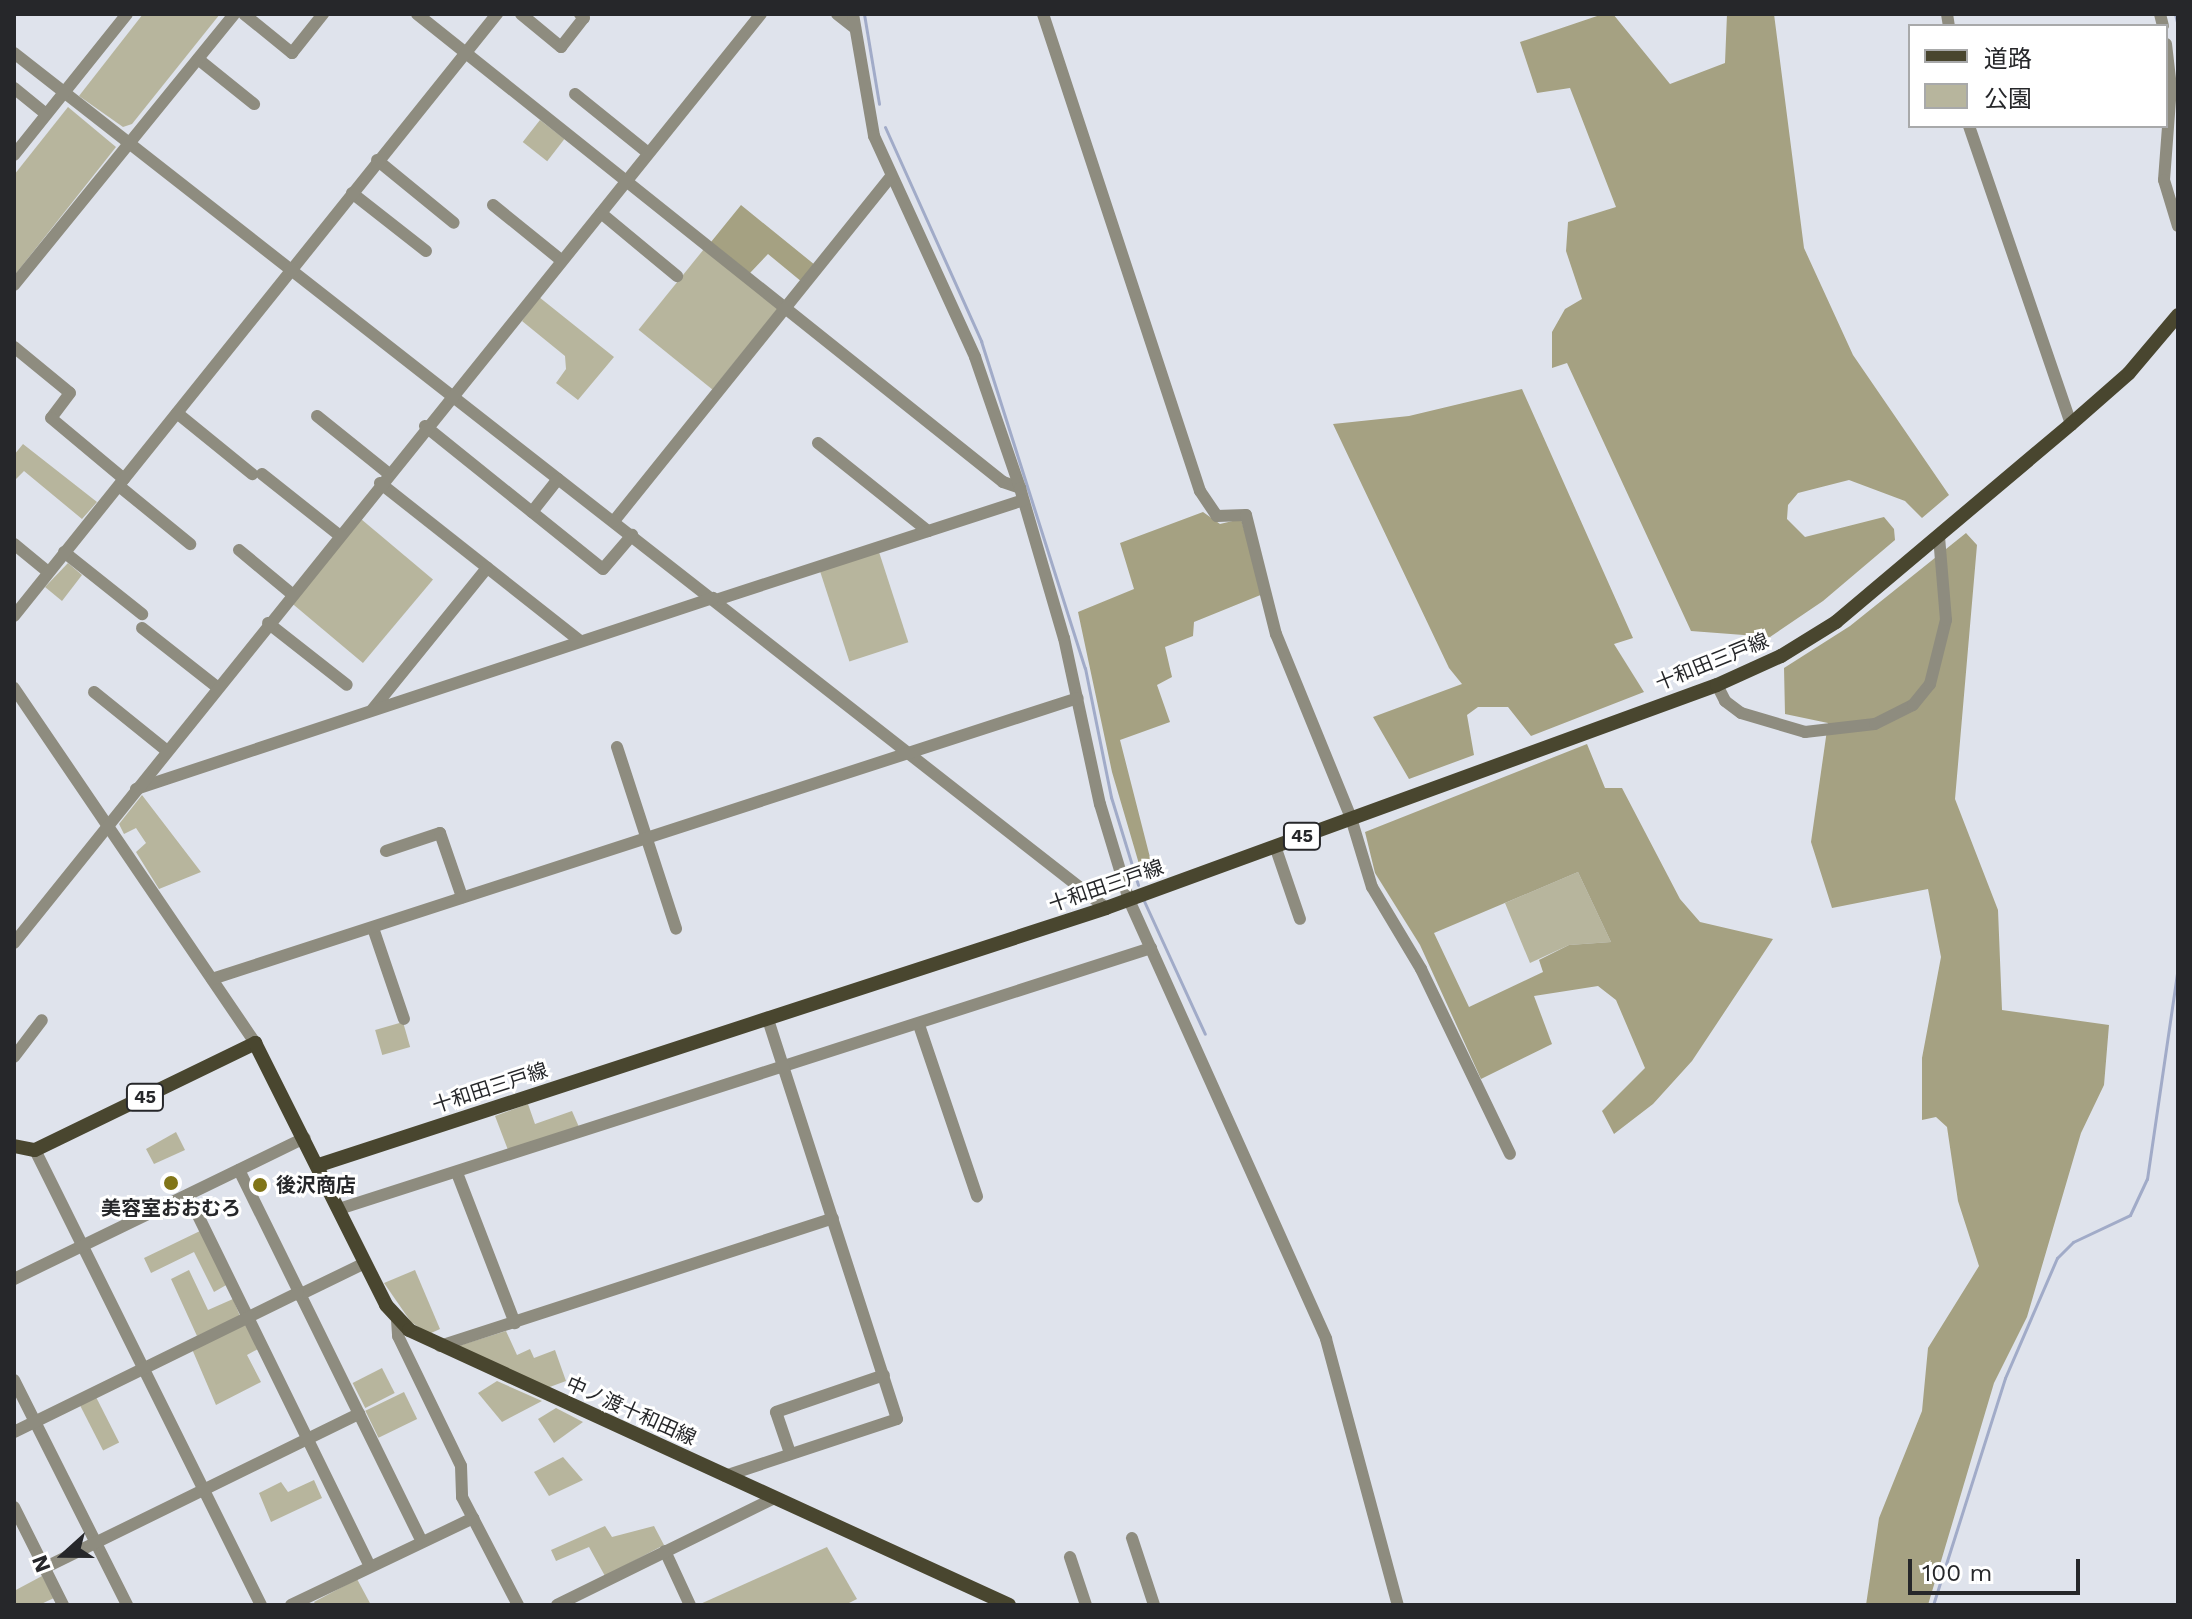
<!DOCTYPE html>
<html>
<head>
<meta charset="utf-8">
<style>
	body { margin:0 }
	#map { position:relative; width:2192px; height:1619px; overflow:hidden; background:#dfe3ec; font-family:"Work Sans","Noto Sans JP",sans-serif }
	div>[style] { position:absolute }
	[style*='--x'] { left:calc(var(--x)*1px); top:calc(var(--y)*1px); width:calc(var(--w)*1px); rotate:calc(var(--a)*1deg) }
	.green>* { inset:0; background:#b7b59d; transform-origin:0 0 }
	.forest>* { inset:0; background:#a5a182 }
	.stream>* { height:3px; margin:-1.5px; padding:0 1.5px; transform-origin:1.5px; border-radius:1.5px; background:#a1abc8 }
	.minor>* { height:12px; margin:-6px; padding:0 6px; transform-origin:6px; border-radius:6px; background:#8e8c7f }
	.major>* { height:14px; margin:-7px; padding:0 7px; transform-origin:7px; border-radius:7px; background:#49462f }
	.dots>* { width:22px; height:22px; translate:-50% -50%; box-sizing:border-box; border:4px solid #fff; border-radius:50% }
	span { translate:-50% -50%; white-space:nowrap; text-align:center; line-height:1.15; -webkit-text-stroke:6px #fff; paint-order:stroke }
	.shield-label span { padding:2px 6px; background:#fff; border:2px solid; border-radius:6px; -webkit-text-stroke-width:0 }
	.shield-label { font-size:18px; color:#26272a; font-weight:700 }
	.street-label { font-size:20px; color:#26272a }
	.poi-label { font-size:20px; color:#26272a; font-weight:700 }
	.left { translate:0 -50%; text-align:left }
	.frame { position:absolute; inset:0; border:16px solid #26272a; pointer-events:none }
	.legend { position:absolute; left:1908px; top:24px; width:260px; height:104px; box-sizing:border-box; background:#fff; border:2px solid #a8a9aa; margin:0; padding:10px 14px; list-style:none; font-size:24px; color:#26272a }
	.legend li { display:flex; align-items:center; gap:16px; height:40px }
	.legend b { width:40px; border:2px solid #a8a9aa }
	.north { position:absolute; left:24px; top:1515px; width:80px; height:80px; -webkit-text-stroke:6px #fff; paint-order:stroke; rotate:249deg; font-size:22px; font-weight:700; line-height:32px; text-align:center; color:#26272a }
	.north::after { content:''; display:block; margin:auto; width:28px; height:36px; background:#26272a; clip-path:polygon(50% 0,100% 100%,50% 72%,0 100%) }
	.scale { position:absolute; left:1908px; top:1559px; width:172px; height:36px; box-sizing:border-box; border:4px solid #26272a; border-top:0; padding-left:10px; font-size:24px; line-height:28px; white-space:nowrap; color:#26272a; -webkit-text-stroke:6px #fff; paint-order:stroke }
</style>
</head>
<body>
<div id="map">
	<div class="green">
		<div style="clip-path:polygon(143px 14px,220px 14px,132px 124px,123px 127px,79px 96px)"></div>
		<div style="clip-path:polygon(68px 107px,116px 147px,14px 276px,14px 175px)"></div>
		<div style="left:540px;top:120px;width:31px;height:28px;rotate:38deg"></div>
		<div style="left:704px;top:249px;width:95px;height:104px;rotate:39deg"></div>
		<div style="clip-path:polygon(539px 297px,614px 357px,578px 400px,556px 383px,566px 369px,565px 356px,522px 321px)"></div>
		<div style="clip-path:polygon(23px 444px,97px 502px,82px 519px,24px 471px,14px 481px,14px 455px)"></div>
		<div style="left:361px;top:519px;width:94px;height:109px;rotate:40deg"></div>
		<div style="left:879px;top:552px;width:95px;height:62px;rotate:72deg"></div>
		<div style="clip-path:polygon(68px 563px,82px 575px,62px 601px,45px 587px)"></div>
		<div style="clip-path:polygon(142px 795px,201px 872px,159px 889px,136px 852px,146px 843px,136px 828px,124px 834px,119px 824px)"></div>
		<div style="clip-path:polygon(1578px 872px,1611px 942px,1569px 945px,1530px 963px,1505px 903px)"></div>
		<div style="left:403px;top:1022px;width:26px;height:29px;rotate:74deg"></div>
		<div style="clip-path:polygon(528px 1104px,535px 1124px,572px 1111px,579px 1127px,508px 1150px,495px 1116px)"></div>
		<div style="clip-path:polygon(176px 1132px,185px 1150px,154px 1164px,146px 1149px)"></div>
		<div style="clip-path:polygon(200px 1231px,228px 1284px,214px 1292px,194px 1252px,151px 1273px,144px 1258px)"></div>
		<div style="clip-path:polygon(189px 1270px,208px 1310px,233px 1299px,240px 1316px,197px 1336px,171px 1279px)"></div>
		<div style="clip-path:polygon(415px 1270px,440px 1329px,429px 1334px,411px 1322px,384px 1283px)"></div>
		<div style="clip-path:polygon(245px 1323px,258px 1349px,247px 1355px,261px 1382px,216px 1405px,192px 1349px)"></div>
		<div style="clip-path:polygon(506px 1331px,517px 1355px,530px 1349px,534px 1358px,555px 1350px,566px 1381px,547px 1388px,458px 1346px)"></div>
		<div style="left:382px;top:1368px;width:28px;height:33px;rotate:63deg"></div>
		<div style="clip-path:polygon(497px 1381px,542px 1401px,502px 1422px,478px 1393px)"></div>
		<div style="left:404px;top:1392px;width:30px;height:43px;rotate:64deg"></div>
		<div style="left:96px;top:1397px;width:51px;height:18px;rotate:63deg"></div>
		<div style="clip-path:polygon(556px 1408px,583px 1422px,554px 1443px,538px 1419px)"></div>
		<div style="clip-path:polygon(563px 1457px,583px 1480px,549px 1496px,534px 1472px)"></div>
		<div style="clip-path:polygon(314px 1480px,322px 1498px,271px 1522px,259px 1493px,281px 1482px,288px 1492px)"></div>
		<div style="clip-path:polygon(605px 1526px,612px 1537px,654px 1526px,664px 1545px,605px 1576px,589px 1547px,556px 1561px,551px 1550px)"></div>
		<div style="clip-path:polygon(827px 1547px,857px 1599px,845px 1605px,698px 1605px)"></div>
		<div style="clip-path:polygon(42px 1576px,54px 1598px,39px 1605px,14px 1605px,14px 1591px)"></div>
		<div style="clip-path:polygon(357px 1579px,371px 1605px,316px 1605px,314px 1602px)"></div>
	</div>
	<div class="forest">
		<div style="clip-path:polygon(1603px 14px,1613px 14px,1670px 84px,1725px 63px,1727px 14px,1774px 14px,1804px 248px,1853px 355px,1949px 495px,1922px 518px,1905px 501px,1849px 480px,1798px 493px,1788px 505px,1787px 519px,1805px 537px,1884px 517px,1894px 529px,1895px 540px,1823px 601px,1770px 637px,1691px 631px,1567px 363px,1552px 368px,1552px 332px,1565px 309px,1582px 299px,1566px 251px,1568px 222px,1616px 207px,1570px 88px,1537px 93px,1520px 42px)"></div>
		<div style="clip-path:polygon(741px 205px,815px 265px,802px 282px,768px 254px,750px 273px,711px 242px)"></div>
		<div style="clip-path:polygon(1522px 389px,1633px 638px,1614px 644px,1644px 692px,1531px 736px,1508px 707px,1478px 707px,1467px 715px,1474px 755px,1409px 779px,1373px 717px,1462px 684px,1449px 668px,1333px 424px,1409px 416px)"></div>
		<div style="clip-path:polygon(1203px 512px,1220px 524px,1241px 519px,1263px 594px,1194px 622px,1193px 636px,1165px 647px,1172px 677px,1157px 685px,1170px 722px,1120px 740px,1155px 877px,1144px 881px,1112px 772px,1078px 612px,1134px 589px,1120px 543px)"></div>
		<div style="clip-path:polygon(1966px 533px,1977px 545px,1955px 799px,1998px 910px,2002px 1010px,2109px 1025px,2104px 1085px,2081px 1133px,2027px 1317px,1994px 1383px,1928px 1605px,1866px 1605px,1879px 1518px,1922px 1411px,1928px 1348px,1979px 1266px,1958px 1201px,1947px 1127px,1936px 1117px,1922px 1120px,1922px 1058px,1941px 957px,1928px 889px,1832px 908px,1811px 842px,1828px 723px,1785px 714px,1784px 668px,1850px 626px)"></div>
		<div style="clip-path:polygon(evenodd,1587px 744px,1605px 788px,1622px 788px,1680px 899px,1700px 922px,1773px 939px,1692px 1061px,1653px 1104px,1614px 1134px,1602px 1111px,1645px 1068px,1616px 1000px,1598px 986px,1534px 996px,1552px 1044px,1481px 1079px,1420px 945px,1375px 873px,1365px 832px,1587px 744px,1578px 872px,1611px 942px,1569px 945px,1539px 960px,1543px 972px,1469px 1007px,1434px 933px,1578px 872px)"></div>
	</div>
	<div class="stream">
		<div style="--x:864;--y:14;--w:91;--a:80.5"></div>
		<div style="--x:2175;--y:14;--w:12;--a:76"></div>
		<div style="--x:885;--y:127;--w:235;--a:65.8"></div>
		<div style="--x:981;--y:341;--w:343;--a:72.4"></div>
		<div style="--x:1085;--y:668;--w:132;--a:78.6"></div>
		<div style="--x:1111;--y:797;--w:92;--a:72.9"></div>
		<div style="--x:2178;--y:136;--w:26;--a:90"></div>
		<div style="--x:1144;--y:901;--w:146;--a:65.4"></div>
		<div style="--x:1933;--y:1605;--w:238;--a:-72.4"></div>
		<div style="--x:2005;--y:1378;--w:131;--a:-66.6"></div>
		<div style="--x:2057;--y:1258;--w:23;--a:-45"></div>
		<div style="--x:2073;--y:1242;--w:63;--a:-25.3"></div>
		<div style="--x:2130;--y:1215;--w:40;--a:-65"></div>
		<div style="--x:2147;--y:1179;--w:215;--a:-81.7"></div>
	</div>
	<div class="minor">
		<div style="--x:244;--y:14;--w:62;--a:39.1"></div>
		<div style="--x:292;--y:53;--w:50;--a:-51.5"></div>
		<div style="--x:417;--y:14;--w:750;--a:38.61"></div>
		<div style="--x:1003;--y:482;--w:18;--a:19"></div>
		<div style="--x:521;--y:14;--w:52;--a:39.5"></div>
		<div style="--x:561;--y:47;--w:37;--a:-52"></div>
		<div style="--x:584;--y:18;--w:6;--a:-135"></div>
		<div style="--x:837;--y:14;--w:23;--a:38"></div>
		<div style="--x:853;--y:14;--w:124;--a:80.2"></div>
		<div style="--x:874;--y:136;--w:243;--a:65.4"></div>
		<div style="--x:975;--y:357;--w:139;--a:71"></div>
		<div style="--x:1020;--y:488;--w:156;--a:73.7"></div>
		<div style="--x:1064;--y:638;--w:170;--a:77.8"></div>
		<div style="--x:1100;--y:804;--w:100;--a:73.2"></div>
		<div style="--x:1129;--y:900;--w:481;--a:65.8"></div>
		<div style="--x:1326;--y:1339;--w:276;--a:74.9"></div>
		<div style="--x:1043;--y:14;--w:502;--a:71.78"></div>
		<div style="--x:1200;--y:491;--w:30;--a:56"></div>
		<div style="--x:1217;--y:516;--w:29;--a:-2"></div>
		<div style="--x:1246;--y:515;--w:123;--a:75.9"></div>
		<div style="--x:1276;--y:634;--w:199;--a:67.8"></div>
		<div style="--x:1351;--y:818;--w:72;--a:73.1"></div>
		<div style="--x:1372;--y:887;--w:96;--a:59.1"></div>
		<div style="--x:1421;--y:969;--w:205;--a:64.3"></div>
		<div style="--x:1947;--y:14;--w:12;--a:81"></div>
		<div style="--x:2160;--y:14;--w:12;--a:76"></div>
		<div style="--x:2166;--y:44;--w:43;--a:83.4"></div>
		<div style="--x:2171;--y:87;--w:93;--a:94.3"></div>
		<div style="--x:2164;--y:180;--w:48;--a:73.1"></div>
		<div style="--x:14;--y:53;--w:1387;--a:38.06"></div>
		<div style="--x:198;--y:59;--w:72;--a:38.8"></div>
		<div style="--x:14;--y:88;--w:41;--a:39.1"></div>
		<div style="--x:575;--y:94;--w:94;--a:38.9"></div>
		<div style="--x:1969;--y:126;--w:315;--a:71.1"></div>
		<div style="--x:14;--y:155;--w:181;--a:-51.3"></div>
		<div style="--x:377;--y:160;--w:99;--a:39.3"></div>
		<div style="--x:352;--y:193;--w:94;--a:38.1"></div>
		<div style="--x:493;--y:205;--w:87;--a:39"></div>
		<div style="--x:601;--y:213;--w:99;--a:39.7"></div>
		<div style="--x:14;--y:285;--w:349;--a:-50.9"></div>
		<div style="--x:14;--y:347;--w:72;--a:39.4"></div>
		<div style="--x:70;--y:393;--w:31;--a:127"></div>
		<div style="--x:51;--y:418;--w:95;--a:39.9"></div>
		<div style="--x:177;--y:413;--w:97;--a:39.1"></div>
		<div style="--x:317;--y:416;--w:91;--a:38.8"></div>
		<div style="--x:425;--y:426;--w:228;--a:38.8"></div>
		<div style="--x:603;--y:569;--w:45;--a:-49.5"></div>
		<div style="--x:818;--y:443;--w:141;--a:38.7"></div>
		<div style="--x:262;--y:474;--w:98;--a:38.4"></div>
		<div style="--x:380;--y:483;--w:255;--a:38.3"></div>
		<div style="--x:119;--y:486;--w:92;--a:39.2"></div>
		<div style="--x:532;--y:512;--w:42;--a:-51.8"></div>
		<div style="--x:614;--y:521;--w:442;--a:-51.2"></div>
		<div style="--x:14;--y:544;--w:44;--a:39.5"></div>
		<div style="--x:239;--y:550;--w:69;--a:39.7"></div>
		<div style="--x:64;--y:552;--w:100;--a:38.5"></div>
		<div style="--x:716;--y:600;--w:323;--a:-18"></div>
		<div style="--x:14;--y:616;--w:772;--a:-51.26"></div>
		<div style="--x:268;--y:623;--w:100;--a:38.1"></div>
		<div style="--x:142;--y:628;--w:95;--a:38.2"></div>
		<div style="--x:1717;--y:685;--w:18;--a:63"></div>
		<div style="--x:1725;--y:701;--w:20;--a:37"></div>
		<div style="--x:1741;--y:713;--w:67;--a:16.5"></div>
		<div style="--x:1805;--y:732;--w:70;--a:-6.5"></div>
		<div style="--x:1875;--y:724;--w:42;--a:-26.6"></div>
		<div style="--x:1913;--y:705;--w:27;--a:-51"></div>
		<div style="--x:1930;--y:684;--w:66;--a:-76"></div>
		<div style="--x:1946;--y:620;--w:83;--a:-94.8"></div>
		<div style="--x:14;--y:688;--w:429;--a:55.8"></div>
		<div style="--x:94;--y:692;--w:94;--a:38.9"></div>
		<div style="--x:372;--y:710;--w:183;--a:-51"></div>
		<div style="--x:617;--y:747;--w:191;--a:72"></div>
		<div style="--x:136;--y:789;--w:608;--a:-18.32"></div>
		<div style="--x:1275;--y:846;--w:77;--a:71.1"></div>
		<div style="--x:386;--y:851;--w:57;--a:-18.4"></div>
		<div style="--x:440;--y:833;--w:68;--a:71"></div>
		<div style="--x:373;--y:928;--w:96;--a:71.2"></div>
		<div style="--x:14;--y:943;--w:1192;--a:-51.2"></div>
		<div style="--x:212;--y:979;--w:910;--a:-17.98"></div>
		<div style="--x:919;--y:1025;--w:181;--a:71.3"></div>
		<div style="--x:14;--y:1057;--w:46;--a:-52.9"></div>
		<div style="--x:35;--y:1150;--w:508;--a:63.59"></div>
		<div style="--x:239;--y:1170;--w:412;--a:63.8"></div>
		<div style="--x:457;--y:1173;--w:161;--a:68.9"></div>
		<div style="--x:188;--y:1195;--w:413;--a:63.9"></div>
		<div style="--x:339;--y:1209;--w:853;--a:-17.82"></div>
		<div style="--x:14;--y:1279;--w:323;--a:-25.9"></div>
		<div style="--x:299;--y:1295;--w:73;--a:-25.9"></div>
		<div style="--x:397;--y:1320;--w:16;--a:86"></div>
		<div style="--x:398;--y:1336;--w:144;--a:64.1"></div>
		<div style="--x:461;--y:1466;--w:31;--a:88"></div>
		<div style="--x:462;--y:1497;--w:122;--a:62.6"></div>
		<div style="--x:440;--y:1346;--w:413;--a:-18"></div>
		<div style="--x:14;--y:1380;--w:252;--a:63.3"></div>
		<div style="--x:14;--y:1432;--w:316;--a:-26.1"></div>
		<div style="--x:790;--y:1453;--w:43;--a:-108.9"></div>
		<div style="--x:776;--y:1412;--w:114;--a:-18.9"></div>
		<div style="--x:725;--y:1476;--w:181;--a:-18.3"></div>
		<div style="--x:897;--y:1419;--w:422;--a:-107.9"></div>
		<div style="--x:14;--y:1507;--w:110;--a:63.4"></div>
		<div style="--x:1132;--y:1538;--w:71;--a:71.8"></div>
		<div style="--x:665;--y:1551;--w:60;--a:65.2"></div>
		<div style="--x:1070;--y:1557;--w:51;--a:71.6"></div>
		<div style="--x:44;--y:1568;--w:351;--a:-26.1"></div>
		<div style="--x:291;--y:1605;--w:202;--a:-25.5"></div>
		<div style="--x:557;--y:1605;--w:242;--a:-26.2"></div>
	</div>
	<div class="major">
		<div style="--x:14;--y:1146;--w:21;--a:11"></div>
		<div style="--x:35;--y:1150;--w:245;--a:-25.9"></div>
		<div style="--x:255;--y:1043;--w:293;--a:63.4"></div>
		<div style="--x:386;--y:1305;--w:34;--a:47"></div>
		<div style="--x:409;--y:1330;--w:660;--a:24.62"></div>
		<div style="--x:319;--y:1165;--w:828;--a:-18.08"></div>
		<div style="--x:1106;--y:908;--w:650;--a:-20.05"></div>
		<div style="--x:1717;--y:685;--w:70;--a:-24.4"></div>
		<div style="--x:1781;--y:656;--w:65;--a:-31.7"></div>
		<div style="--x:1836;--y:622;--w:307;--a:-40.1"></div>
		<div style="--x:2071;--y:424;--w:77;--a:-41.3"></div>
		<div style="--x:2129;--y:373;--w:76;--a:-49.8"></div>
	</div>
	<div class="dots">
		<div style="left:171px;top:1183px;background:#817518"></div>
		<div style="left:260px;top:1185px;background:#817518"></div>
	</div>
	<div class="shield-label">
		<span style="left:1302px;top:836px">45</span>
		<span style="left:145px;top:1097px">45</span>
	</div>
	<div class="street-label">
		<span style="left:1712px;top:662px;rotate:-22deg">十和田三戸線</span>
		<span style="left:1106px;top:886px;rotate:-19deg">十和田三戸線</span>
		<span style="left:490px;top:1088px;rotate:-18deg">十和田三戸線</span>
		<span style="left:631px;top:1411px;rotate:24deg">中ノ渡十和田線</span>
	</div>
	<div class="poi-label">
		<span class="left" style="left:276px;top:1185px">後沢商店</span>
		<span style="left:171px;top:1208px">美容室おおむろ</span>
	</div>
	<div class="frame"></div>
	<ul class="legend">
	<li><b style="height:10px;background:#49462f"></b>道路</li>
	<li><b style="height:22px;background:#b7b59d"></b>公園</li>
	</ul>
	<div class="north">N</div>
	<div class="scale">100 m</div>
</div>
</body>
</html>
